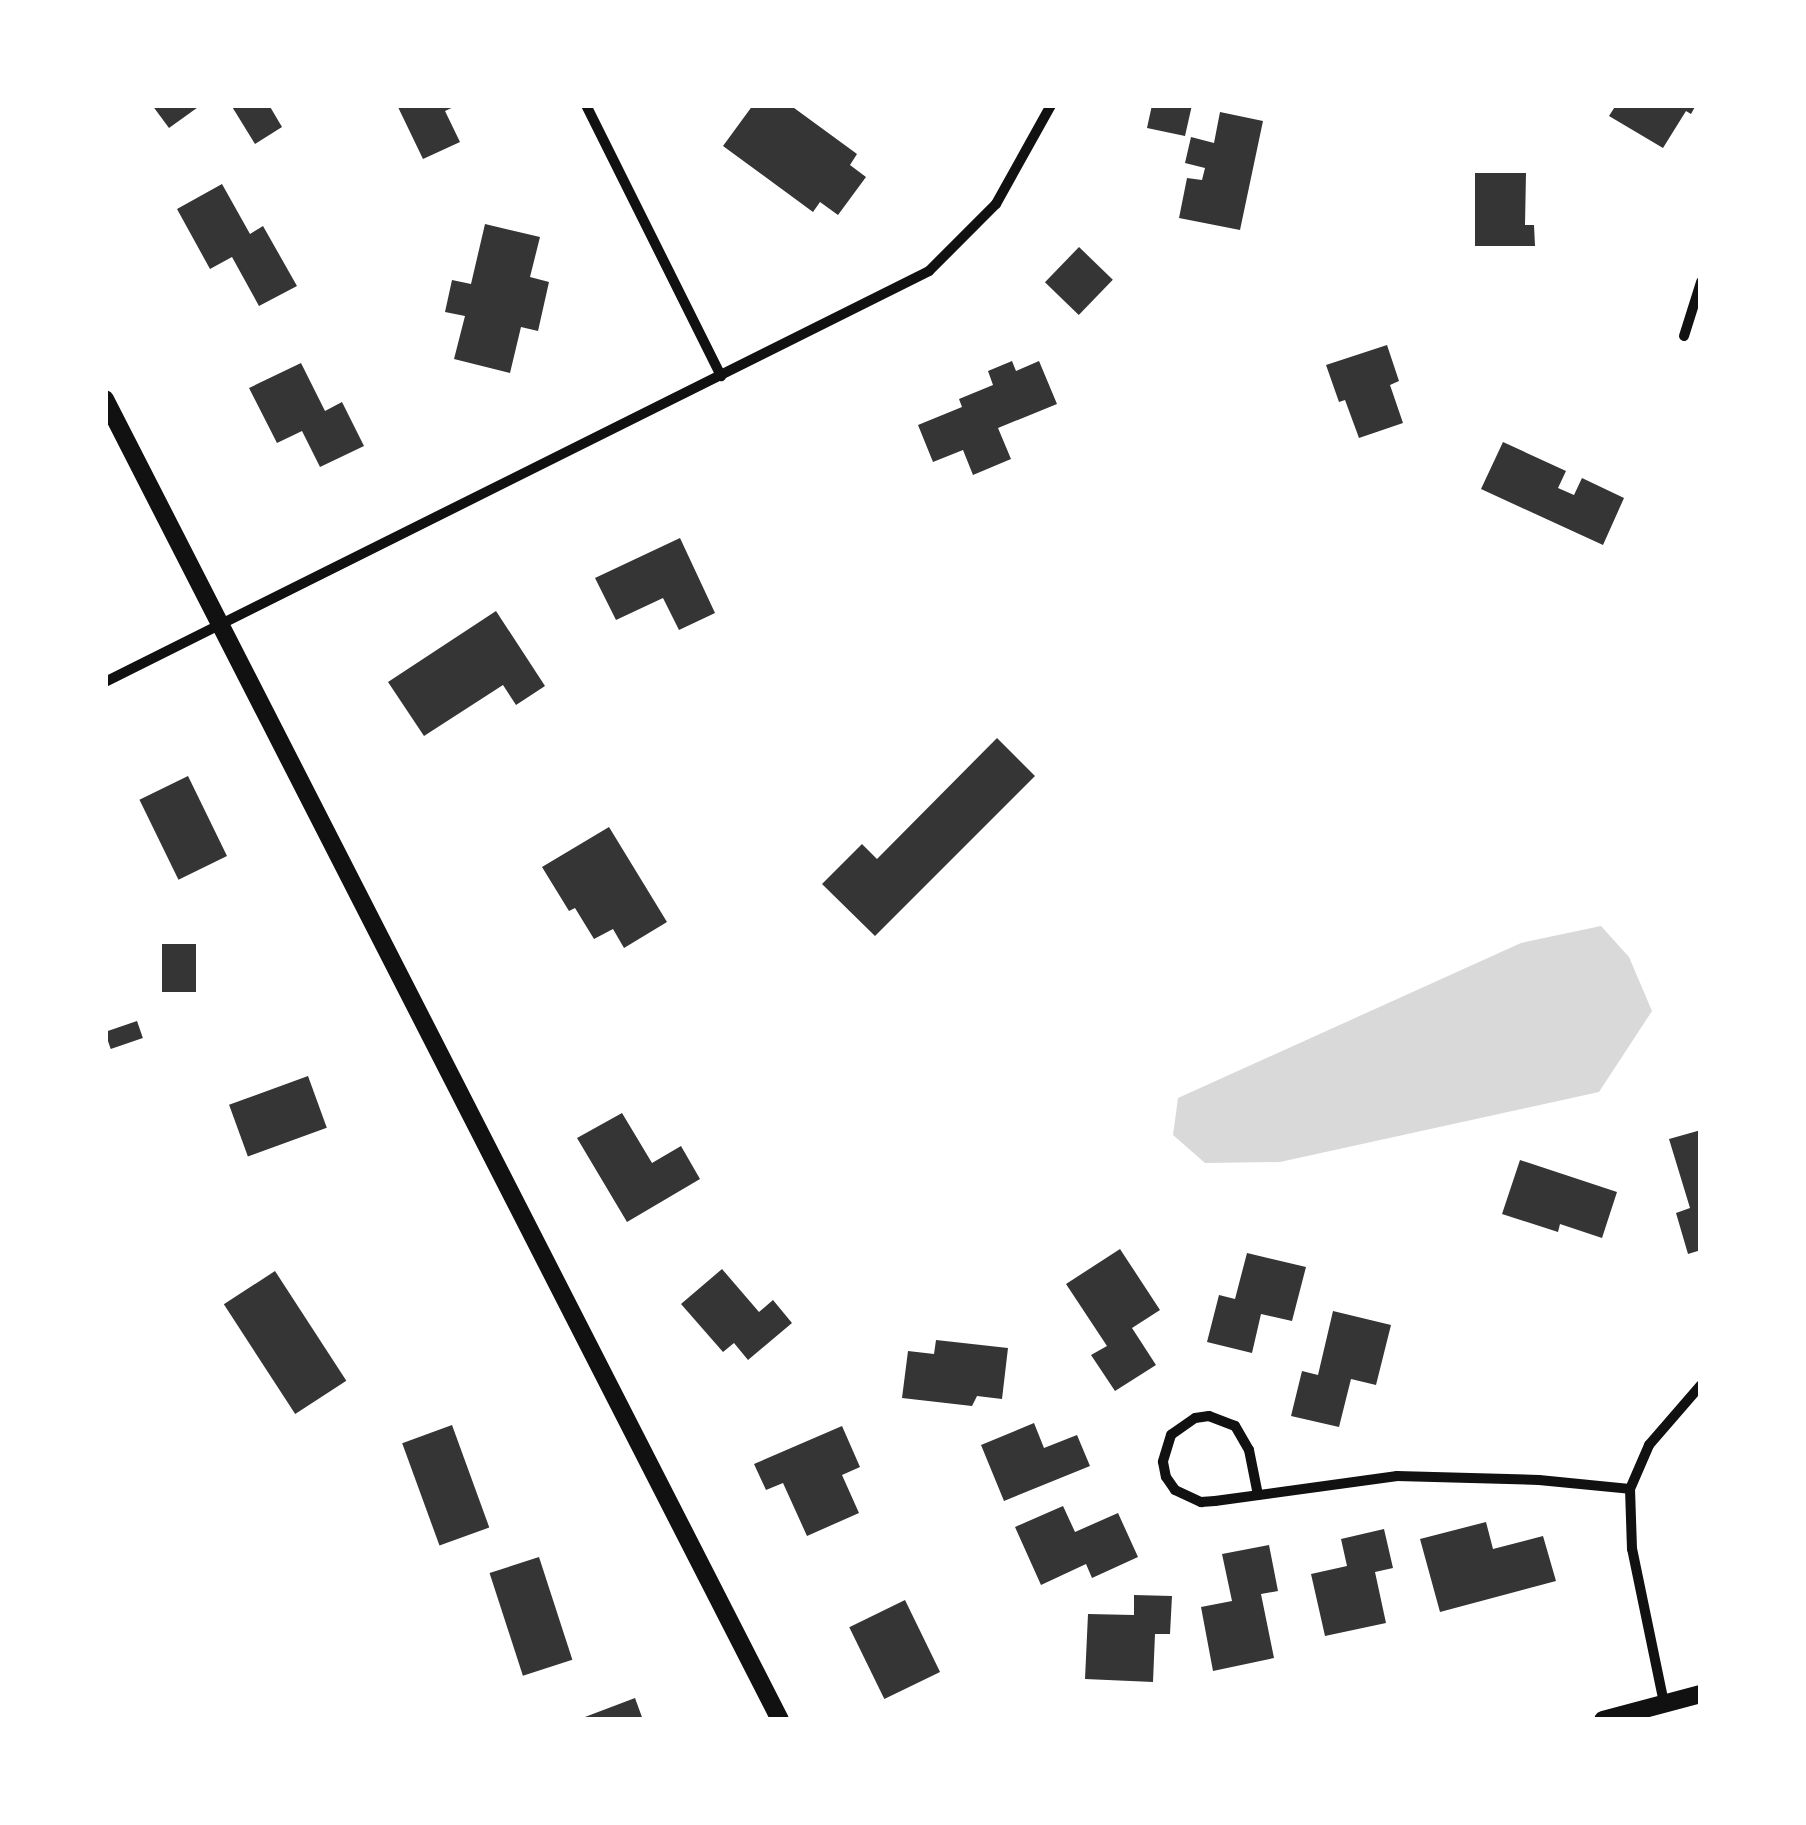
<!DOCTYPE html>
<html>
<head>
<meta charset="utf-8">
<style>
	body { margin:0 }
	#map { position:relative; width:1806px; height:1825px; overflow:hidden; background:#fff; font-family:Georgia,serif }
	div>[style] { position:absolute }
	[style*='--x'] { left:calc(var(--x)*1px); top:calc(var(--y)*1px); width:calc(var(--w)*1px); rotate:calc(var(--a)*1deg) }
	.water>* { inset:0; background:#d9d9d9 }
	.building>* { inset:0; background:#353535; transform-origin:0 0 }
	.minor>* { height:10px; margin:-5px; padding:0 5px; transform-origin:5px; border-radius:5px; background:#111 }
	.tertiary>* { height:18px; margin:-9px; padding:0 9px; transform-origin:9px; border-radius:9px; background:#111 }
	span { translate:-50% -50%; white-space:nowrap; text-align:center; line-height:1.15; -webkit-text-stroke:10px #fff; paint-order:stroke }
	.frame { position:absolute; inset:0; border:108px solid #fff; pointer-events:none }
</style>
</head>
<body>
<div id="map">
	<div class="water">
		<div style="clip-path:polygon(1601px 926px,1629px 957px,1652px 1011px,1599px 1092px,1280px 1162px,1205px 1163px,1173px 1135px,1178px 1098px,1521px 943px)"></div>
	</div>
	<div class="building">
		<div style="clip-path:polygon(152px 105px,201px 105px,169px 128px)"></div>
		<div style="clip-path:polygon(231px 105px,269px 105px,282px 127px,255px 144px)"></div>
		<div style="clip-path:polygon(397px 105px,458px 105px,445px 111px,460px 142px,423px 159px)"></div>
		<div style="clip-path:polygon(753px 105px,790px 105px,857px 154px,850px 165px,866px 177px,838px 215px,820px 202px,813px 212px,723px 146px)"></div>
		<div style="clip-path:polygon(1152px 105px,1192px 105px,1185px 136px,1147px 128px)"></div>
		<div style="clip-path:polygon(1616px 105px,1696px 105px,1691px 114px,1686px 111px,1663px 148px,1609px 116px)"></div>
		<div style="clip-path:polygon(1220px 112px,1263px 121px,1240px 230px,1179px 218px,1187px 178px,1202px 180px,1205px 168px,1185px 163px,1191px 137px,1214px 143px)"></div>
		<div style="clip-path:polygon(1475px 173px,1526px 173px,1525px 225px,1534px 225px,1535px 246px,1475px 246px)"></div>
		<div style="clip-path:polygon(222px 184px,250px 234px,263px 226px,297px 286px,259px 306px,232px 257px,210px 269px,177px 209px)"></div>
		<div style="clip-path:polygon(485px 224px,540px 237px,530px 277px,549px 282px,538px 331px,521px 327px,510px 373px,454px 359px,465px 316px,445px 312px,452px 280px,471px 284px)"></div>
		<div style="left:1079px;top:247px;width:47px;height:49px;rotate:44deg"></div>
		<div style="clip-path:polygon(1387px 345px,1399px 381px,1390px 385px,1403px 423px,1359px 438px,1345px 400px,1339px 402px,1326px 365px)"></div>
		<div style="clip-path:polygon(1012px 361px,1016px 371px,1039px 361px,1057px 404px,998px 428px,1011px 459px,973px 475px,963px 450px,933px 462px,918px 425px,962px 407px,959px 399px,993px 385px,988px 371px)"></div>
		<div style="clip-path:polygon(301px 363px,325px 411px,342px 402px,364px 446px,320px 467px,302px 431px,277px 443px,249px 388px)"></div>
		<div style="clip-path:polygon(1503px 442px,1566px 471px,1558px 488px,1574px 495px,1582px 478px,1624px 498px,1603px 545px,1481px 489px)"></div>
		<div style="clip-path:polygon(680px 538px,715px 613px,679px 630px,663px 598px,616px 620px,595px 578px)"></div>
		<div style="clip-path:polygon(496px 611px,545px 686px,516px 705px,503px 685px,424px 736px,388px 682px)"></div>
		<div style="clip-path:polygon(997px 738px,1035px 776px,875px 936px,822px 884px,862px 844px,877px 859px)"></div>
		<div style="left:188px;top:776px;width:89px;height:54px;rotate:64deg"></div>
		<div style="clip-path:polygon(609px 827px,667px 922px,624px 948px,613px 929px,594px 939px,575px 908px,569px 911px,542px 867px)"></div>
		<div style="left:196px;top:944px;width:48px;height:34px;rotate:90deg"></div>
		<div style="left:137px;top:1021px;width:18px;height:34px;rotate:71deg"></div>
		<div style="left:308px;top:1076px;width:55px;height:84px;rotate:70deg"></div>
		<div style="clip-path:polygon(622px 1113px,652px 1163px,681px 1146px,700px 1179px,627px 1222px,577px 1138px)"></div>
		<div style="clip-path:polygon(1701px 1130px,1701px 1250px,1688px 1254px,1676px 1213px,1690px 1208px,1669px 1139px)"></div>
		<div style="clip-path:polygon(1520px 1160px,1617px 1192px,1602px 1238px,1560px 1224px,1558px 1232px,1502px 1214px)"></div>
		<div style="clip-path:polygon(1120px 1249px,1160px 1310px,1132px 1328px,1156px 1365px,1115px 1391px,1091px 1355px,1107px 1346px,1066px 1284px)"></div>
		<div style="clip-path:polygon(1247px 1253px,1306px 1267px,1292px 1321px,1261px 1314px,1252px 1353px,1207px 1342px,1219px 1295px,1235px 1299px)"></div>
		<div style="clip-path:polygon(722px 1269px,759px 1312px,773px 1300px,792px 1323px,748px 1360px,734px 1343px,723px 1352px,681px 1304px)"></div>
		<div style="left:275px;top:1271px;width:131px;height:61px;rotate:57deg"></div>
		<div style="clip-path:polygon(1333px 1311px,1391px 1325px,1376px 1385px,1351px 1379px,1339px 1427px,1291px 1416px,1302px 1371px,1318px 1375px)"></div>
		<div style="clip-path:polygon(936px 1340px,1008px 1348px,1002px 1399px,977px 1396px,972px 1406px,902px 1398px,908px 1351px,934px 1354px)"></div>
		<div style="clip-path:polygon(1034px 1423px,1044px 1448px,1077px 1435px,1090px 1466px,1004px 1501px,981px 1445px)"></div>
		<div style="left:452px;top:1425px;width:109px;height:53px;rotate:70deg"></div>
		<div style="clip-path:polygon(842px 1426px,860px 1467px,842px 1475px,859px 1513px,807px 1536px,783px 1483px,766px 1490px,754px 1464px)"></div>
		<div style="clip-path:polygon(1063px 1506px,1075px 1532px,1118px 1513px,1138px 1557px,1092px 1578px,1086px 1564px,1041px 1585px,1015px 1527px)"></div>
		<div style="clip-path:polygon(1486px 1522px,1493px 1549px,1543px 1536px,1556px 1581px,1440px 1612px,1420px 1539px)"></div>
		<div style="clip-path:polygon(1384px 1529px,1393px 1568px,1375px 1572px,1386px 1623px,1325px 1636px,1311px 1574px,1347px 1566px,1341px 1539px)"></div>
		<div style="clip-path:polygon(1269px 1545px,1278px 1591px,1261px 1594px,1274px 1658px,1213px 1671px,1201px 1607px,1232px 1601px,1222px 1554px)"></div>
		<div style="left:539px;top:1557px;width:108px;height:52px;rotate:72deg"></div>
		<div style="clip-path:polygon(1134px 1595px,1172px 1596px,1170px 1634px,1155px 1634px,1153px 1682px,1085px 1679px,1088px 1614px,1134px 1615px)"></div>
		<div style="left:905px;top:1600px;width:80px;height:62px;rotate:64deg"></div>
		<div style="clip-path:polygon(635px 1698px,643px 1720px,577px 1720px)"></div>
	</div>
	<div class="minor">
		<div style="--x:586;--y:105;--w:303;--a:63.5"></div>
		<div style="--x:1684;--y:336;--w:57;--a:-72.5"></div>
		<div style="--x:105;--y:682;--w:921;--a:-26.51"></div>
		<div style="--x:929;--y:271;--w:95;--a:-45"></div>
		<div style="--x:996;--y:204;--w:113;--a:-60.9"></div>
		<div style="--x:1258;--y:1495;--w:46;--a:-101.3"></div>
		<div style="--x:1249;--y:1450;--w:28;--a:-120"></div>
		<div style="--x:1235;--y:1426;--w:28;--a:-159"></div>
		<div style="--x:1209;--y:1416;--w:14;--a:172"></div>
		<div style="--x:1195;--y:1418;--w:29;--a:145"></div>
		<div style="--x:1171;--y:1435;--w:28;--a:107"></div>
		<div style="--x:1163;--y:1462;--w:15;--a:79"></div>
		<div style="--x:1166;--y:1477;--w:16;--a:55"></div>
		<div style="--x:1175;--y:1490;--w:29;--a:25"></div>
		<div style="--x:1201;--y:1502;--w:14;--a:-4"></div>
		<div style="--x:1215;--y:1501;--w:184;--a:-7.8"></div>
		<div style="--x:1397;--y:1476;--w:142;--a:1.6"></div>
		<div style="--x:1539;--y:1480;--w:91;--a:5.6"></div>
		<div style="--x:1664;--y:1703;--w:157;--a:-101.7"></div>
		<div style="--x:1632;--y:1549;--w:60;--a:-91.9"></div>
		<div style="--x:1630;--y:1489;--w:48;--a:-66.6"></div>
		<div style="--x:1649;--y:1445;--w:79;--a:-49.1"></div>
	</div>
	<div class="tertiary">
		<div style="--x:105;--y:399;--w:1483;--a:62.93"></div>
		<div style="--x:1603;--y:1720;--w:101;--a:-14.9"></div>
	</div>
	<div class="frame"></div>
</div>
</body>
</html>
